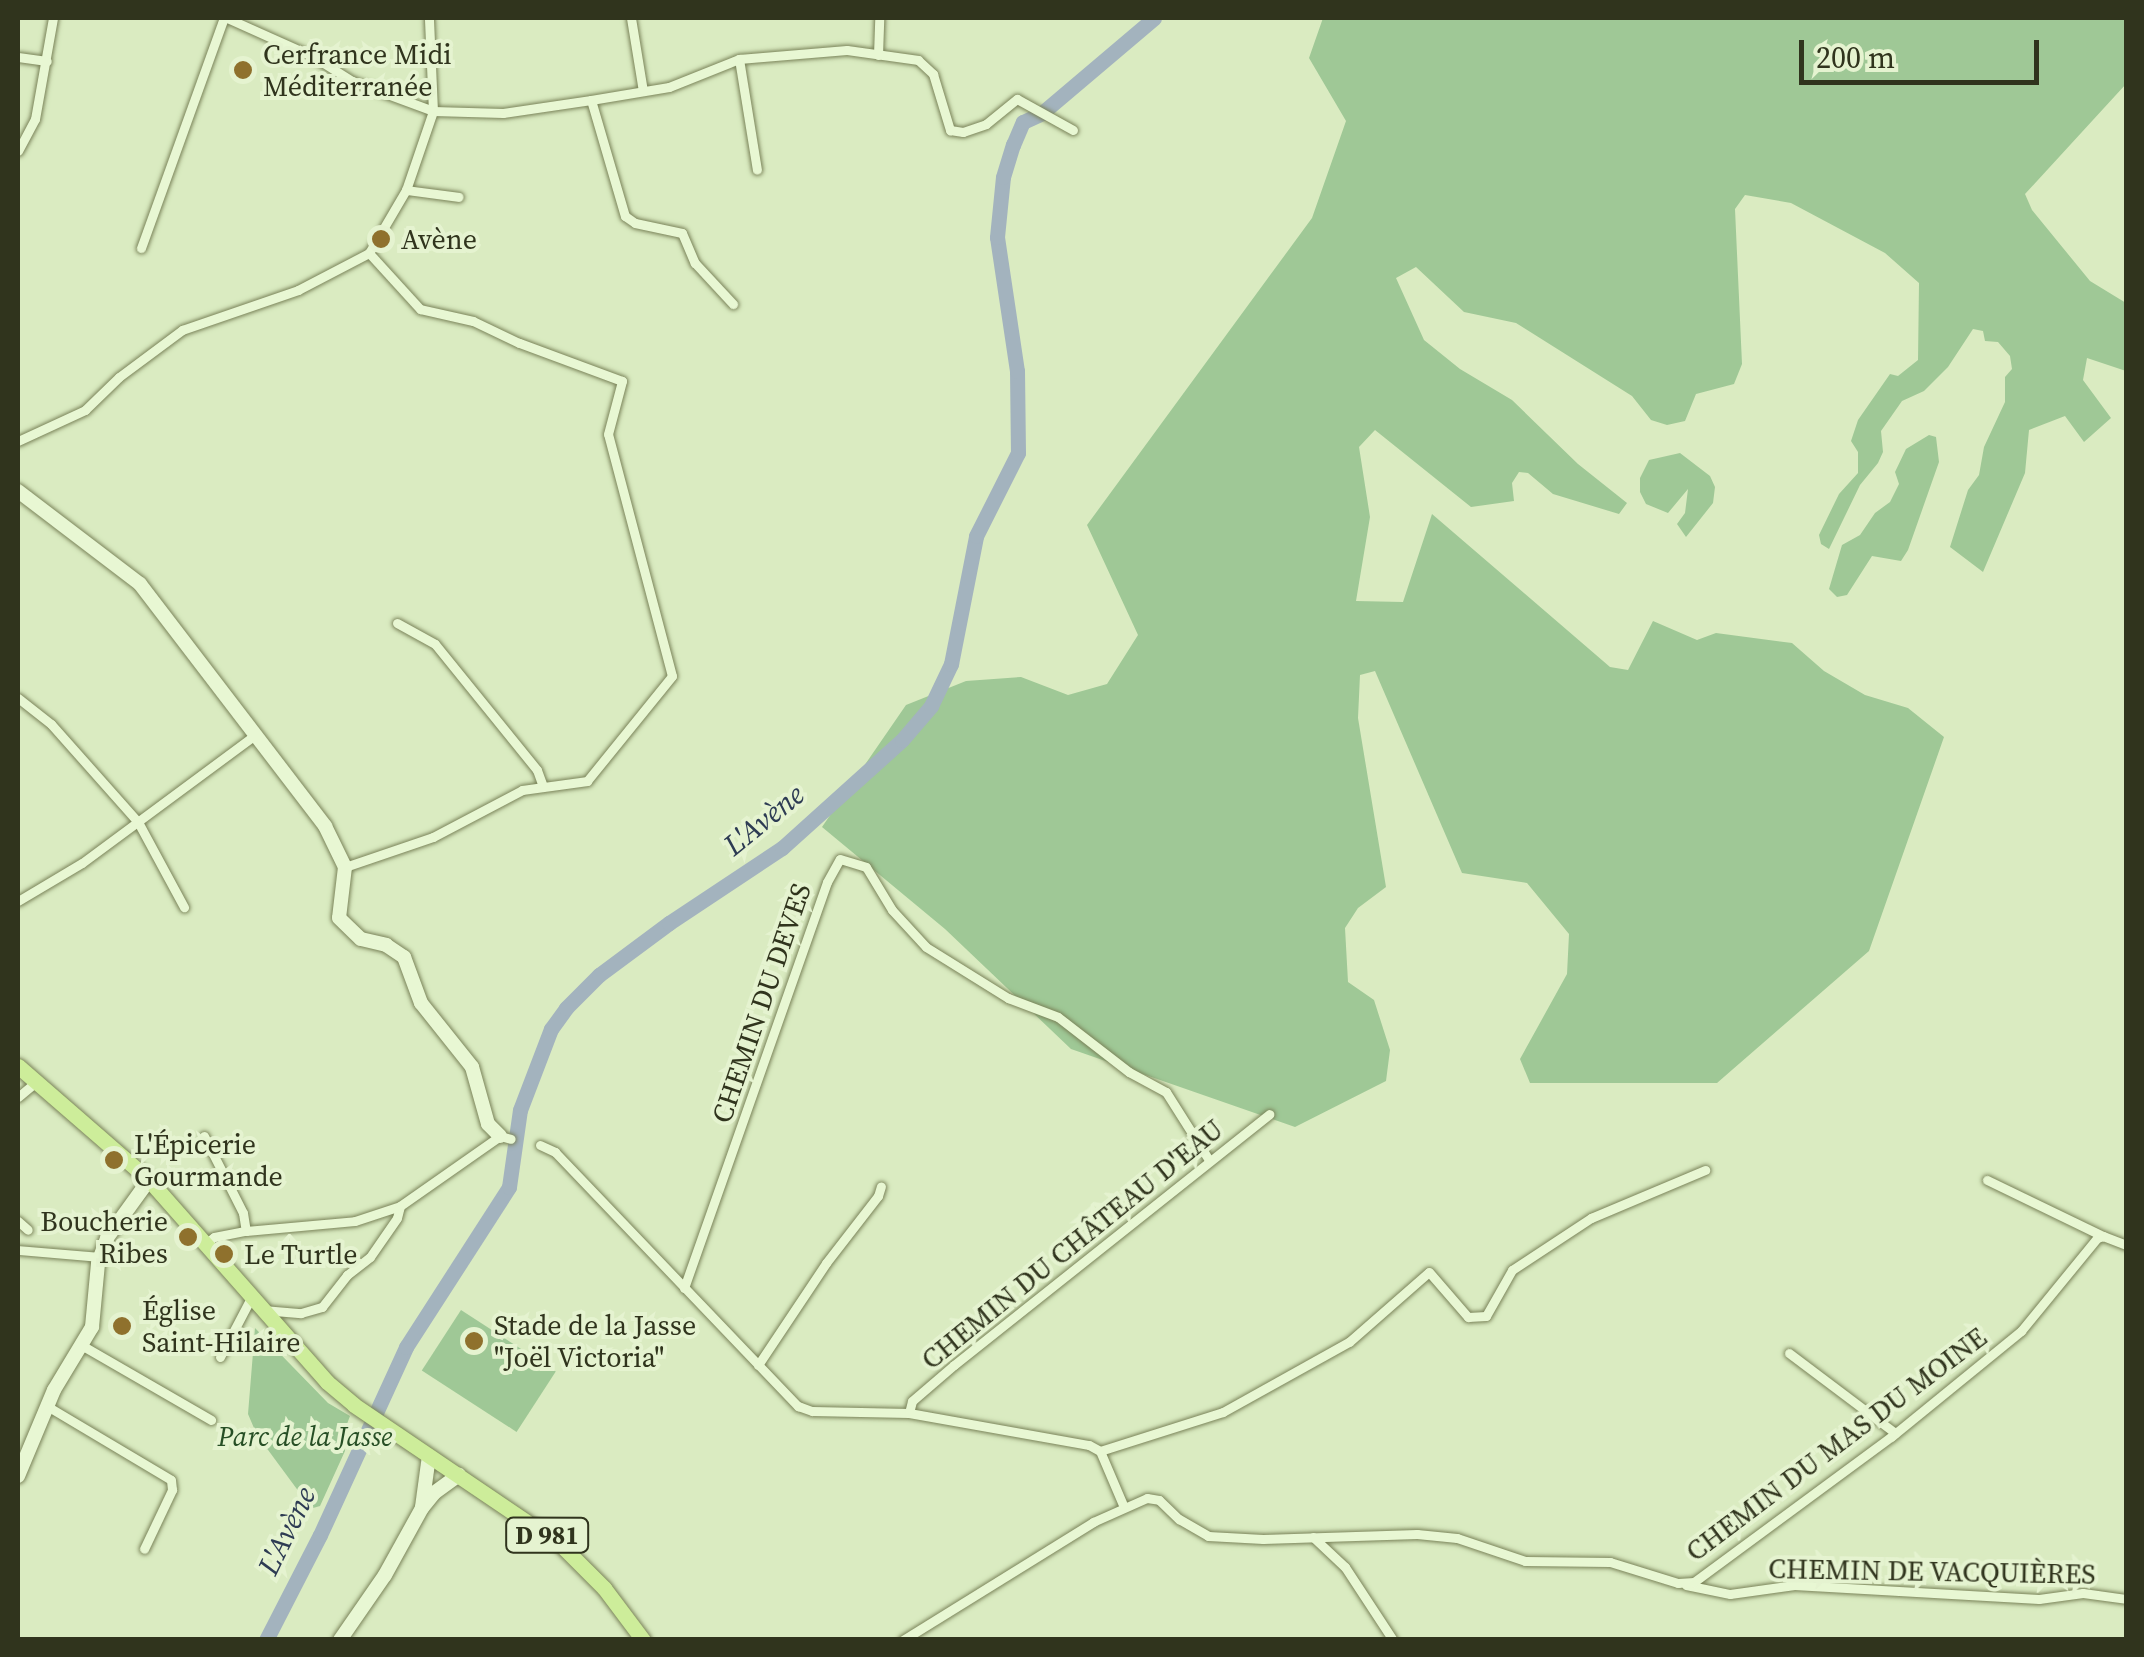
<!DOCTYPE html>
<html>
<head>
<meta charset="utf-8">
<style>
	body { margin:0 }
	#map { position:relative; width:2144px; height:1657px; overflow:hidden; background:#daebc1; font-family:"Source Serif 4",serif }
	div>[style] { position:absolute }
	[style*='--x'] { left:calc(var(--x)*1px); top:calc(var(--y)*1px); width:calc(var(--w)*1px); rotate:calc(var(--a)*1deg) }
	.green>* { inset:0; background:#9fc896; transform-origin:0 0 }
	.river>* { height:15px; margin:-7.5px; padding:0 7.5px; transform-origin:7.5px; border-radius:7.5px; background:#a3b3be }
	.roads { filter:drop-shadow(0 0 2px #7a8359) drop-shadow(0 0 2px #7a8359) }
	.street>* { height:9px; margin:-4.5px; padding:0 4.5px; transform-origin:4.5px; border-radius:4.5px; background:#e8f7d3 }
	.secondary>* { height:14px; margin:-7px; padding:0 7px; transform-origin:7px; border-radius:7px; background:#e8f7d3 }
	.primary>* { height:15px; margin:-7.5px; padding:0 7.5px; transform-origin:7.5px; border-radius:7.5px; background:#cded9a }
	.dots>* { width:28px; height:28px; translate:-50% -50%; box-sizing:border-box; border:5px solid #e5f3d0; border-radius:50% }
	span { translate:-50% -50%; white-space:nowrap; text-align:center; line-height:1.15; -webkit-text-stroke:8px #e5f3d0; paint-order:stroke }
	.shield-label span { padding:2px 8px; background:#e5f3d0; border:2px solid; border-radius:8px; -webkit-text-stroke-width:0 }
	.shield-label { font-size:25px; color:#30341d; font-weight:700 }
	.poi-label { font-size:28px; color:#30341d }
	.left { translate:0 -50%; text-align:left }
	.right { translate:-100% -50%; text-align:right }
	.street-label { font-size:28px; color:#30341d }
	.park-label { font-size:28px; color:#274f25; font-style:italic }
	.water-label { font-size:30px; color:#2d3b53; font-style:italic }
	.frame { position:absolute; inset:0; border:20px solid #30341d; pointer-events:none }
	.scale { position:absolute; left:1799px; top:40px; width:240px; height:45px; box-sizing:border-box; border:5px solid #30341d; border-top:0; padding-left:12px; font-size:30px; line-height:35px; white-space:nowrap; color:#30341d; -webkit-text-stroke:8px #e5f3d0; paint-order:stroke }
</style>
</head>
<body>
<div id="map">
	<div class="green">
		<div style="clip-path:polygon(1323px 18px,2126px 18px,2126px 84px,2025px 194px,2032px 210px,2090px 281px,2126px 303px,2126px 371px,2087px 358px,2083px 380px,2111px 418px,2084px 442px,2065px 416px,2029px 430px,2025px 473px,1983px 572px,1950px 547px,1968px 490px,1979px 475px,1984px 447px,2005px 402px,2005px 377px,2012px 369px,2010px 356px,1998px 342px,1985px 341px,1983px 331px,1973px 329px,1948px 367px,1924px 391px,1902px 401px,1881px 431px,1883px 452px,1878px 463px,1860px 485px,1829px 549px,1821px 544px,1819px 535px,1839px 494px,1858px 473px,1858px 452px,1851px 441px,1858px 420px,1890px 374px,1898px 376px,1918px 360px,1919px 283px,1885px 253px,1791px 203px,1745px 195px,1735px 209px,1742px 364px,1734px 384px,1696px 394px,1685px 421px,1667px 425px,1651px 420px,1632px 396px,1516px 323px,1464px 312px,1416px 267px,1396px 278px,1424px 340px,1460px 369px,1512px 400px,1578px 464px,1627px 503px,1619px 514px,1553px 494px,1528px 473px,1519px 472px,1512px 483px,1514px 501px,1471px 507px,1375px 430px,1359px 447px,1370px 517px,1356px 601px,1403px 602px,1432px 514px,1610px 667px,1628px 670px,1653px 621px,1697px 640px,1716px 633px,1792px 643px,1824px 671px,1865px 695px,1908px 708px,1944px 737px,1869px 951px,1717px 1083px,1530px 1083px,1520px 1059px,1567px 974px,1569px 934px,1527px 883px,1462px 873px,1375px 671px,1360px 675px,1358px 718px,1386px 887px,1358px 908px,1345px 928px,1348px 982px,1374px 1000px,1390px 1050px,1386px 1081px,1295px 1127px,1071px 1049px,945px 929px,822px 827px,906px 705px,966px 681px,1021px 677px,1068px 695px,1107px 684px,1138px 635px,1087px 525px,1312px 218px,1346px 121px,1309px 58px)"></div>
		<div style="clip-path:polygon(1929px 435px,1936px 437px,1939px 462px,1908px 550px,1901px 561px,1872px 556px,1847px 595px,1837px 597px,1829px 589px,1842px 545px,1860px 535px,1875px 513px,1890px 502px,1899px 484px,1895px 472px,1906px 449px)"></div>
		<div style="clip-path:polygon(1680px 453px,1710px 476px,1715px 487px,1713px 503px,1686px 537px,1677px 524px,1685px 513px,1688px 489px,1668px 513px,1646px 504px,1640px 492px,1640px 478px,1649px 460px)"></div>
		<div style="left:461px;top:1310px;width:113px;height:72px;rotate:33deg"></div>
		<div style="clip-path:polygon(255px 1328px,328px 1403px,350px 1416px,344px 1432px,345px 1451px,320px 1506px,313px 1508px,302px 1496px,257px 1435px,248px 1414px)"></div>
	</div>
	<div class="river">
		<div style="--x:266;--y:1640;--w:118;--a:-62.8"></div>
		<div style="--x:320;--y:1535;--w:207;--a:-65.4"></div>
		<div style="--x:406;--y:1347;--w:190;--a:-57.2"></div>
		<div style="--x:509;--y:1187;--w:78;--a:-81.9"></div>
		<div style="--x:520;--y:1110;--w:87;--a:-69.1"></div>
		<div style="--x:551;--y:1029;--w:26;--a:-54"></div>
		<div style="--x:566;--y:1008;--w:47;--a:-45"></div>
		<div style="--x:599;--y:975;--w:87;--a:-36.6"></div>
		<div style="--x:669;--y:923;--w:136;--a:-33.6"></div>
		<div style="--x:782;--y:848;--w:161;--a:-42"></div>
		<div style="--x:902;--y:740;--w:45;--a:-49.5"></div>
		<div style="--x:931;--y:706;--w:47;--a:-64.5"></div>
		<div style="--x:951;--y:664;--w:130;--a:-78.9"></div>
		<div style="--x:976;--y:536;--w:93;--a:-63.2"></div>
		<div style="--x:1018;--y:453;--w:82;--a:-90.7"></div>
		<div style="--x:1017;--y:371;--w:135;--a:-98.5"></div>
		<div style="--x:997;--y:237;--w:60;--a:-84.3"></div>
		<div style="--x:1003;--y:177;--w:34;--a:-73"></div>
		<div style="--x:1013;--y:145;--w:25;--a:-67"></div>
		<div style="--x:1023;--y:122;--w:21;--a:-25"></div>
		<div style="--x:1042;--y:113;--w:147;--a:-40.3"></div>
	</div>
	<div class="roads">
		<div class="street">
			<div style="--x:227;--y:18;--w:95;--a:24.1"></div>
			<div style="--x:314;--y:57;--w:45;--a:32.3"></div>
			<div style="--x:352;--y:81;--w:86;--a:20.3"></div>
			<div style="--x:433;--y:111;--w:70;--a:1.6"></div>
			<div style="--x:503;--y:113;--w:89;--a:-8.4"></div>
			<div style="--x:591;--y:100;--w:79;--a:-9.5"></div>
			<div style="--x:669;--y:87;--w:75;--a:-21.8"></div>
			<div style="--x:739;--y:59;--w:108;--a:-4.8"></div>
			<div style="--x:847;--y:50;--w:72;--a:8"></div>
			<div style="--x:918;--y:60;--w:21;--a:43"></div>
			<div style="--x:933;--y:74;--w:59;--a:73.1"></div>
			<div style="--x:950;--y:130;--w:13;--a:9"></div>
			<div style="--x:963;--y:132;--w:24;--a:-19"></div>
			<div style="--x:986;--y:124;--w:40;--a:-39"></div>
			<div style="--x:1017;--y:99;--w:64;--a:29"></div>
			<div style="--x:631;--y:18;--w:74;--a:80.7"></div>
			<div style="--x:878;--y:55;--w:37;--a:-88"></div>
			<div style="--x:18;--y:57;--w:29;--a:8"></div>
			<div style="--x:739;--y:59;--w:112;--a:80.8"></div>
			<div style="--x:591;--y:100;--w:121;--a:73.7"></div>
			<div style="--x:625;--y:216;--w:12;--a:35"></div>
			<div style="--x:635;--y:223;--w:48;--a:12"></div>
			<div style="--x:682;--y:233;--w:33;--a:67"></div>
			<div style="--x:695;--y:263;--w:56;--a:47.2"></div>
			<div style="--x:18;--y:151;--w:36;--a:-62"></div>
			<div style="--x:35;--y:119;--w:103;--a:-79.9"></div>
			<div style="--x:406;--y:190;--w:53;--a:7.5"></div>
			<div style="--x:141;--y:248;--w:245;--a:-70.2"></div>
			<div style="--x:18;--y:441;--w:74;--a:-24.8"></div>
			<div style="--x:85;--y:410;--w:47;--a:-44.1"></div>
			<div style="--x:119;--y:377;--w:79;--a:-36.7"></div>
			<div style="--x:182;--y:330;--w:123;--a:-19"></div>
			<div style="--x:298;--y:290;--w:80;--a:-27.5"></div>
			<div style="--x:369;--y:253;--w:73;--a:-59.6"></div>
			<div style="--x:406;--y:190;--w:83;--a:-71.1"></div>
			<div style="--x:433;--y:111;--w:93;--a:-92.5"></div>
			<div style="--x:397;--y:623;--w:43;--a:28.9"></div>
			<div style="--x:435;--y:644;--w:162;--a:51"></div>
			<div style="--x:537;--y:770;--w:15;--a:70"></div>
			<div style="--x:18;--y:698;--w:42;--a:38.2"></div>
			<div style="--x:51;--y:724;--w:131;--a:48.4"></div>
			<div style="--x:138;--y:822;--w:97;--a:61.6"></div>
			<div style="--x:345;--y:867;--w:93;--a:-18.8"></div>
			<div style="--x:433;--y:837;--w:101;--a:-27.8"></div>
			<div style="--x:522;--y:790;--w:66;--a:-7.9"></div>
			<div style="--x:587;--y:781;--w:135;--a:-51"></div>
			<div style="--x:672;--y:676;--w:250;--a:-104.8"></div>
			<div style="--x:608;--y:434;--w:55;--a:-75.2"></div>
			<div style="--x:622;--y:381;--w:110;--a:-159.7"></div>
			<div style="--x:519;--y:343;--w:51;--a:-154.4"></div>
			<div style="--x:473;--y:321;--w:54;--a:-167.2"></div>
			<div style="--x:420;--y:309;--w:76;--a:-132.3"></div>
			<div style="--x:18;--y:901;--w:74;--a:-30.7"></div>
			<div style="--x:82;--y:863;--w:215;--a:-36.5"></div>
			<div style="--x:18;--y:1097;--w:23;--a:-40"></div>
			<div style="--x:204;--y:1136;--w:86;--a:63.1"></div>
			<div style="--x:243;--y:1213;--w:18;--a:81"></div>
			<div style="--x:540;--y:1145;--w:17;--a:25"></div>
			<div style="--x:555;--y:1152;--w:352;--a:46.3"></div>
			<div style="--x:798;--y:1406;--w:15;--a:20"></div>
			<div style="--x:812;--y:1411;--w:97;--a:1.2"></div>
			<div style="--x:909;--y:1413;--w:183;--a:10.1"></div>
			<div style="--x:1089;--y:1445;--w:13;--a:29"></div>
			<div style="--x:1100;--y:1451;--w:59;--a:66.9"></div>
			<div style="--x:1987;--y:1180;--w:129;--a:25.8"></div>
			<div style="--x:18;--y:1221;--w:13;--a:42"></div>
			<div style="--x:205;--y:1244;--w:11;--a:-38"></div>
			<div style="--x:214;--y:1237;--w:33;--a:-11"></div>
			<div style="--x:246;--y:1231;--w:109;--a:-5.2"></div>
			<div style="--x:355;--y:1221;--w:47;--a:-18.4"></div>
			<div style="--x:18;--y:1250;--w:81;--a:4.9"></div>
			<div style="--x:684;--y:1288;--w:430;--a:-70.6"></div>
			<div style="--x:827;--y:882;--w:26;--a:-61"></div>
			<div style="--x:840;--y:859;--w:27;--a:17"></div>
			<div style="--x:866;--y:867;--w:50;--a:58.8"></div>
			<div style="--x:892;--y:910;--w:50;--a:47.4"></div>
			<div style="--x:926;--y:947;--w:97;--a:31.9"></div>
			<div style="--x:1008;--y:998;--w:53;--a:20.8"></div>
			<div style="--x:1058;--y:1017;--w:90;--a:37.8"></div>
			<div style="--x:1129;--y:1072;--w:42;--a:28.4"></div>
			<div style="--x:1166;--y:1092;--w:80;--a:57.7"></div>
			<div style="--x:263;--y:1310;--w:38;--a:5"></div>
			<div style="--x:301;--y:1313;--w:22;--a:-16"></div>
			<div style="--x:322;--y:1307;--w:41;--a:-52"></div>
			<div style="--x:347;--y:1275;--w:29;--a:-38"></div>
			<div style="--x:370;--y:1257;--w:47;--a:-55.3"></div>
			<div style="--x:397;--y:1218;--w:12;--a:-76"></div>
			<div style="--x:400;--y:1206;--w:122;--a:-35"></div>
			<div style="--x:500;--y:1136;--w:11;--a:15"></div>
			<div style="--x:83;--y:1346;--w:148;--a:30"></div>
			<div style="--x:1789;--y:1353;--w:133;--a:37"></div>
			<div style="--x:220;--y:1357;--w:67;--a:-62.3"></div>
			<div style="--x:758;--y:1365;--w:123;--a:-56.3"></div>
			<div style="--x:826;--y:1263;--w:85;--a:-52.2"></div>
			<div style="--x:878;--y:1196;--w:10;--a:-73"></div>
			<div style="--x:47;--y:1406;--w:144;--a:30.8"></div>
			<div style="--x:171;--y:1480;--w:10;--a:84"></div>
			<div style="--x:172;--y:1490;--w:65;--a:115.4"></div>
			<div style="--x:909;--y:1413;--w:12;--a:-76"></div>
			<div style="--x:912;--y:1401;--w:55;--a:-40.6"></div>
			<div style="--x:954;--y:1365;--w:403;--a:-38.5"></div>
			<div style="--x:1100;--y:1451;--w:129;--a:-17.6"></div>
			<div style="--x:1223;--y:1412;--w:144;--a:-29.1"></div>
			<div style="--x:1349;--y:1342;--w:106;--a:-41.2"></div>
			<div style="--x:1429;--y:1272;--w:60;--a:49.1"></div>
			<div style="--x:1468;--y:1317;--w:18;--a:-3"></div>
			<div style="--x:1486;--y:1316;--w:53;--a:-60.5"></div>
			<div style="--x:1512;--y:1270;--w:95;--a:-33.4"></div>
			<div style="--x:1591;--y:1218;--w:124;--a:-22.8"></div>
			<div style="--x:1313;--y:1537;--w:44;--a:43.2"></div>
			<div style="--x:1345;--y:1567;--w:87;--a:56.7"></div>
			<div style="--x:1686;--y:1585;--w:45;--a:11.6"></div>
			<div style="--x:1730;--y:1594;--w:65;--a:-8"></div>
			<div style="--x:1794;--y:1585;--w:245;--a:3.3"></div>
			<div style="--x:2039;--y:1599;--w:44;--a:-7.8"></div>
			<div style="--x:2083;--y:1593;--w:43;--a:7.9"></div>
			<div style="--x:903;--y:1640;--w:224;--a:-31.8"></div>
			<div style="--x:1093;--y:1522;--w:59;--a:-24"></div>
			<div style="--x:1147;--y:1498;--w:12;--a:9"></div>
			<div style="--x:1159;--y:1500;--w:28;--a:44"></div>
			<div style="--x:1179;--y:1519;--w:34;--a:30"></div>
			<div style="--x:1208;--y:1536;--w:55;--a:3.1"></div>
			<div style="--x:1263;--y:1539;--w:154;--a:-1.9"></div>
			<div style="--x:1417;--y:1534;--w:40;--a:5.7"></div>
			<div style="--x:1457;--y:1538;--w:72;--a:18.7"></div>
			<div style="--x:1525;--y:1561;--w:85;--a:0.7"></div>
			<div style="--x:1610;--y:1562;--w:71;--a:17.2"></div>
			<div style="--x:1678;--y:1583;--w:16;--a:-4"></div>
			<div style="--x:1694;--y:1582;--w:245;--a:-36.4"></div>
			<div style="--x:1891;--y:1437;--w:168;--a:-39.2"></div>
			<div style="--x:2021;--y:1331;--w:120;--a:-50.7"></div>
			<div style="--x:2097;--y:1238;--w:6;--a:-18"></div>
			<div style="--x:2103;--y:1236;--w:25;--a:21"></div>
		</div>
		<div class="secondary">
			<div style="--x:18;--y:491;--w:153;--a:37.3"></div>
			<div style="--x:140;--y:584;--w:305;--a:52.6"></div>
			<div style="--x:325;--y:826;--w:46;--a:64"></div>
			<div style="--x:345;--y:867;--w:51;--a:96.7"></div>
			<div style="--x:339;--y:918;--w:30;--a:44"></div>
			<div style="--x:361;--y:939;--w:26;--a:13"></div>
			<div style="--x:386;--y:945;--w:22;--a:34"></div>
			<div style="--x:404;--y:957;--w:49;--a:69.7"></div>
			<div style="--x:421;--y:1003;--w:82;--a:51.4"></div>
			<div style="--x:472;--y:1067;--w:59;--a:74.3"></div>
			<div style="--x:488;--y:1124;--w:17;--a:45"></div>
			<div style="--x:18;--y:1476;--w:93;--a:-67.3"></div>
			<div style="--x:54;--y:1390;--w:74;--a:-58.9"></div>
			<div style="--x:92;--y:1327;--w:64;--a:-84.6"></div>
			<div style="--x:98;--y:1263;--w:27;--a:-70"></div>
			<div style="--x:107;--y:1238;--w:72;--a:-54.1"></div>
			<div style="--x:422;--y:1507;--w:51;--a:-82.2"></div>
			<div style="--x:340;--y:1640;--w:79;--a:-55.3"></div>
			<div style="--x:385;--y:1575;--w:77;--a:-61.1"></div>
			<div style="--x:422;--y:1508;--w:19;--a:-51"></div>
			<div style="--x:434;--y:1493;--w:31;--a:-36"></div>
		</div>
		<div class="primary">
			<div style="--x:18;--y:1066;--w:174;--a:41"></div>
			<div style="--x:149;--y:1180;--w:269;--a:48.6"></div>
			<div style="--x:327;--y:1382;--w:35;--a:40"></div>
			<div style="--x:354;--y:1405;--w:250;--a:34.1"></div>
			<div style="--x:561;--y:1545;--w:61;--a:45"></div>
			<div style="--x:604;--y:1588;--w:65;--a:53.1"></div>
		</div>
	</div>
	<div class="dots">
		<div style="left:243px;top:70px;background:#8f712d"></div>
		<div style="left:381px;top:239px;background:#8f712d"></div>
		<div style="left:114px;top:1160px;background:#8f712d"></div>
		<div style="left:188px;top:1237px;background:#8f712d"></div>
		<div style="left:224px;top:1254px;background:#8f712d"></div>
		<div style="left:122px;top:1326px;background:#8f712d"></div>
		<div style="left:474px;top:1341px;background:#8f712d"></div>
	</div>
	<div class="shield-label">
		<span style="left:547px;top:1535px">D 981</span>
	</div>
	<div class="poi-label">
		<span class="left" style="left:263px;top:70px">Cerfrance Midi<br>Méditerranée</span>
		<span class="left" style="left:401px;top:239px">Avène</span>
		<span class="left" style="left:134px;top:1160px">L'Épicerie<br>Gourmande</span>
		<span class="right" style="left:168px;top:1237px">Boucherie<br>Ribes</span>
		<span class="left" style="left:244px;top:1254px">Le Turtle</span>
		<span class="left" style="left:142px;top:1326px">Église<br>Saint-Hilaire</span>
		<span class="left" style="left:494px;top:1341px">Stade de la Jasse<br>"Joël Victoria"</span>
	</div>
	<div class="street-label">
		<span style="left:761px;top:1003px;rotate:-71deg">CHEMIN DU DEVES</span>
		<span style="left:1072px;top:1244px;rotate:-39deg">CHEMIN DU CHÂTEAU D'EAU</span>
		<span style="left:1836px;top:1444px;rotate:-37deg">CHEMIN DU MAS DU MOINE</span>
		<span style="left:1932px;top:1571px;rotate:1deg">CHEMIN DE VACQUIÈRES</span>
	</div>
	<div class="park-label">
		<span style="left:305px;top:1436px">Parc de la Jasse</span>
	</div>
	<div class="water-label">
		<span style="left:764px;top:820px;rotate:-39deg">L'Avène</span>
		<span style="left:287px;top:1531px;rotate:-64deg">L'Avène</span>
	</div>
	<div class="frame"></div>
	<div class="scale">200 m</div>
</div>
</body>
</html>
